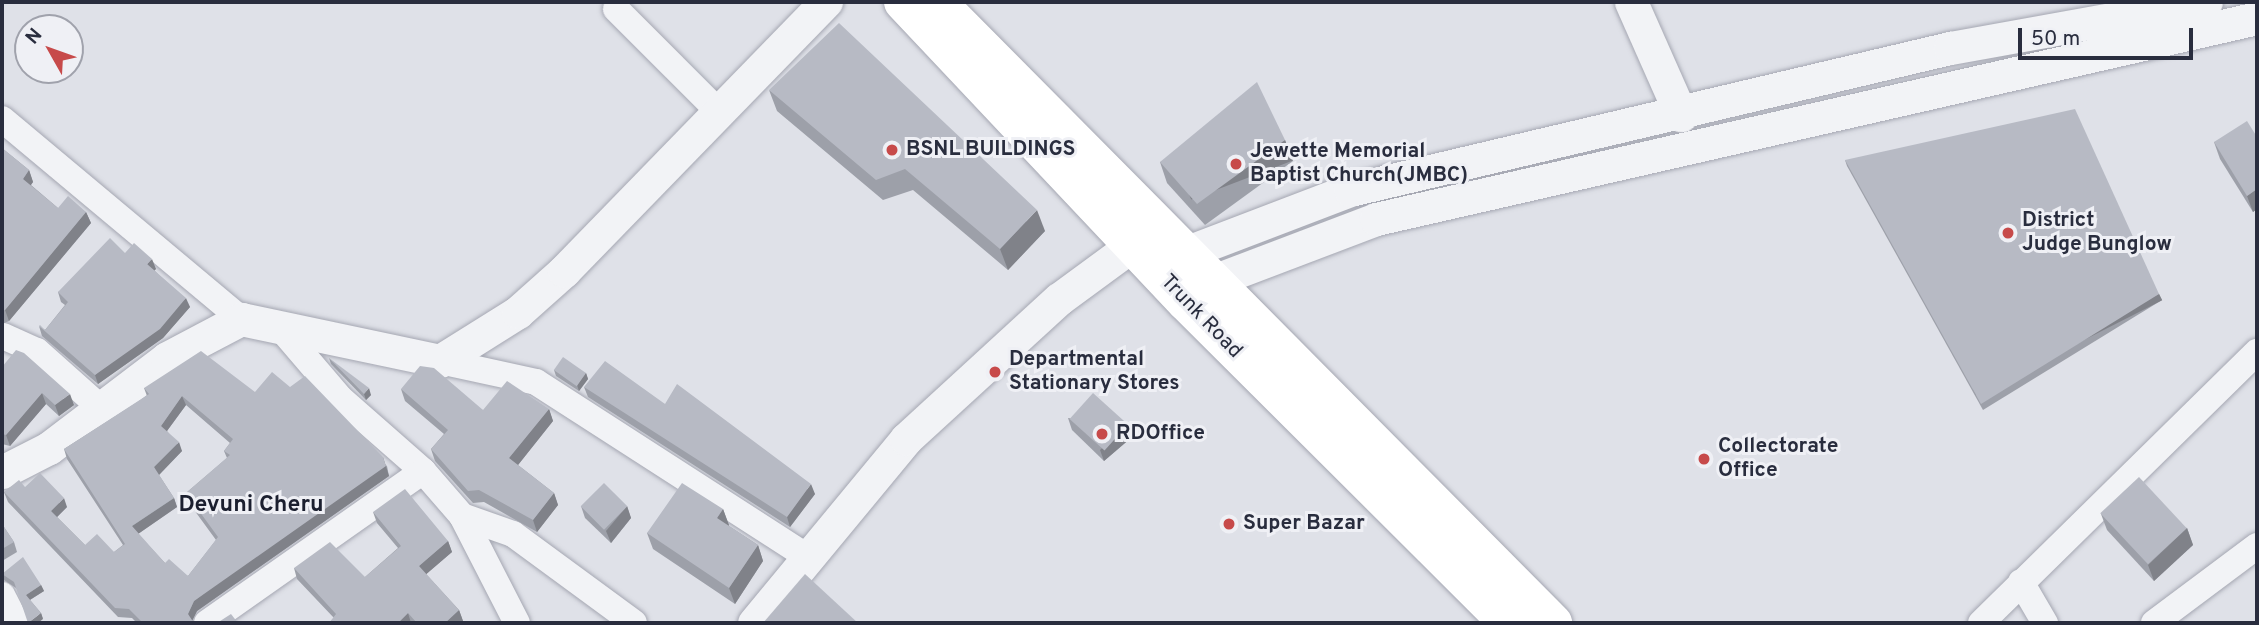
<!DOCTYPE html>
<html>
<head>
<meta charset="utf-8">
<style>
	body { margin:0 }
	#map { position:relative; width:2259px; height:625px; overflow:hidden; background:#dfe1e8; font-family:Overpass,sans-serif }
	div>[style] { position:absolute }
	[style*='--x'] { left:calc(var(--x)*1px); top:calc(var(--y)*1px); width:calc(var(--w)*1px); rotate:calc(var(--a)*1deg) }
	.roads { filter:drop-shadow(0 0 2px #a5a7b2) drop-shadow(0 0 2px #a5a7b2) }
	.minor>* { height:26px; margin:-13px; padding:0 13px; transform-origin:13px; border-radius:13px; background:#f2f3f6 }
	.tertiary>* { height:33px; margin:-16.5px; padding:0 16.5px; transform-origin:16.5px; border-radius:16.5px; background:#f2f3f6 }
	.secondary>* { height:38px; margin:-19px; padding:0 19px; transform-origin:19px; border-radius:19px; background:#fff }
	.wall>* { inset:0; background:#9da0a9 }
	.shaded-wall>* { inset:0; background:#808289; transform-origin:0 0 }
	.building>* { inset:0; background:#b7bac4; transform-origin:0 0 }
	.dots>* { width:19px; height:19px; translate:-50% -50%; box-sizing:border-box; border:4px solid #eff0f5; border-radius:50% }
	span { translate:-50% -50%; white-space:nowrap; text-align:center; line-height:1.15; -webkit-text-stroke:6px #eff0f5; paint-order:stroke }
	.poi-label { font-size:21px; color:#292d3e; font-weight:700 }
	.left { translate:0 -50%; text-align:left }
	.street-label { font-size:21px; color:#292d3e }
	.neighbourhood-label { font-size:23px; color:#1b1f2f; font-weight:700 }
	.frame { position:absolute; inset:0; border:4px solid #292d3e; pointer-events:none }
	.north { position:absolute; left:14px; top:14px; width:70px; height:70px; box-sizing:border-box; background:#eff0f5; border:2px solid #a0a2ac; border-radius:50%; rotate:310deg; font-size:19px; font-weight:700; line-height:28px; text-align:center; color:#292d3e }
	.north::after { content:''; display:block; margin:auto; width:24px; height:32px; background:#c74a4a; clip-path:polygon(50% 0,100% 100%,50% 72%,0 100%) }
	.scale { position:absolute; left:2018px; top:28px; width:175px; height:32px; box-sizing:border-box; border:4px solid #292d3e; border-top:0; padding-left:9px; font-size:21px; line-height:24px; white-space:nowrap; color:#292d3e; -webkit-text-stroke:5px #eff0f5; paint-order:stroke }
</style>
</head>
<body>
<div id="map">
	<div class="roads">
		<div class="minor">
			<div style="--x:616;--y:9;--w:147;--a:45"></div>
			<div style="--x:2;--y:119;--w:312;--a:39.9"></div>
			<div style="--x:282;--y:330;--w:89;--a:49.5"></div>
			<div style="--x:340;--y:398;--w:111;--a:41.3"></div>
			<div style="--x:423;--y:471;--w:60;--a:49.1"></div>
			<div style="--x:462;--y:516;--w:120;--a:62.8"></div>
			<div style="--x:3;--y:336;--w:37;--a:24"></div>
			<div style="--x:37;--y:351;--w:86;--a:41.7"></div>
			<div style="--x:440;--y:361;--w:98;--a:12.3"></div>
			<div style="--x:536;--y:382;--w:321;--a:32.8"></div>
			<div style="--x:462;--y:516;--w:54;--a:19.4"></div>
			<div style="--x:513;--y:534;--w:150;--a:36.3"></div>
			<div style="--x:2021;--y:582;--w:48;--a:59.7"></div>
			<div style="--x:2;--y:595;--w:31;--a:63"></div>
			<div style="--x:207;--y:623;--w:264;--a:-35.1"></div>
			<div style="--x:1981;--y:623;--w:387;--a:-44.5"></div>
			<div style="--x:2154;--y:623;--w:129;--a:-36.8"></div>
		</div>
		<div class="tertiary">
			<div style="--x:1631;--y:2;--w:124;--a:66.1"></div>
			<div style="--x:1164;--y:261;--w:199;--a:-20.9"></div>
			<div style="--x:1350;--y:190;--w:617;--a:-13.32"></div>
			<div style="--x:1950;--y:48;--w:260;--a:-10.2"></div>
			<div style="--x:1196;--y:294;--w:21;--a:-37"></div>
			<div style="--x:1213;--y:281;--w:174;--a:-20.8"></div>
			<div style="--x:1376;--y:219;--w:904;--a:-12.85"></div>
			<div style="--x:2;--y:472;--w:53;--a:-27.1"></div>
			<div style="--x:49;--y:448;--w:148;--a:-37.3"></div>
			<div style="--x:167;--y:358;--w:84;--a:-27.8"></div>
			<div style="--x:241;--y:319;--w:203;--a:11.9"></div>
			<div style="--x:440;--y:361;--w:92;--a:-32.1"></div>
			<div style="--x:518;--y:312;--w:62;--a:-41.7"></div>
			<div style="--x:564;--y:271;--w:376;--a:-45.8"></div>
			<div style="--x:754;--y:623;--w:239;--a:-50.4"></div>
			<div style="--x:906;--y:439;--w:207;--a:-42.5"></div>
			<div style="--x:1059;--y:299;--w:117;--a:-36.3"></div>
		</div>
		<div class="secondary">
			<div style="--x:903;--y:2;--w:412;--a:46.7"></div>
			<div style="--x:1186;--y:302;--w:455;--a:44.9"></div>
			<div style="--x:937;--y:2;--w:875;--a:45.23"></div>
		</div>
	</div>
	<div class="wall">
		<div style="clip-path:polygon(769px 90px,1045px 231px,1008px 270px,913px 190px,883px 200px,777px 111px)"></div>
		<div style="clip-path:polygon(2257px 137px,2257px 209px,2253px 212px,2220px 159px,2214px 142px)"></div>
		<div style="clip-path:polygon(1285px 140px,1293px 161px,1205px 225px,1167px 183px,1160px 162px)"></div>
		<div style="clip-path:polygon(2px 148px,29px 170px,33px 182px,31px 185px,58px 208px,86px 212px,91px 223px,9px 321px,2px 324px)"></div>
		<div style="clip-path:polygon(1845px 160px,2159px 294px,2162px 300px,1983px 410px,1847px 166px)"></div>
		<div style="clip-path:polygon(125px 253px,156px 269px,154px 270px,190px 307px,163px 338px,98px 384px,42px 336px,39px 326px,45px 330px,65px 305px,61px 302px,58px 292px)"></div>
		<div style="clip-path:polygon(329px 358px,371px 395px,366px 400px,331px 364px)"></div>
		<div style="clip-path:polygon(2px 367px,74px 405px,59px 416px,46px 404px,10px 446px,2px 444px)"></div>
		<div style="clip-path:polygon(554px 370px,586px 373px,588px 379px,579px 391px,556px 376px)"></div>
		<div style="clip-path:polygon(evenodd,290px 387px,387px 466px,389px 476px,197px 611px,192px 621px,194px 623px,137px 623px,132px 618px,118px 617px,8px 502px,4px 492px,25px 487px,67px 507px,57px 517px,85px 545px,114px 552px,123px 545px,67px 459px,64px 449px,147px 396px,144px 388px,255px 392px,290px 387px,186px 405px,230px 443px,224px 451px,227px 458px,186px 493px,189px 503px,216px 540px,188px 576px,165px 563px,138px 534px,177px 507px,174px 498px,159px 475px,182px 451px,167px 431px,186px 405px)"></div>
		<div style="clip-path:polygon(584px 387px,665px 404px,815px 494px,790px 527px,588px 397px)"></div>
		<div style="clip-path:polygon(401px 389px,483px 410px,549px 409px,553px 421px,518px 465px,554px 493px,558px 505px,537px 532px,484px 502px,473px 503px,435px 461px,431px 449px,444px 434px,405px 401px)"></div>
		<div style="clip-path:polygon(1068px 418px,1128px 425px,1132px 437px,1104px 461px,1072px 430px)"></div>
		<div style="clip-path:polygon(581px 506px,627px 506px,631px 518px,611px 543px,585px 518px)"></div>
		<div style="clip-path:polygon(723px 509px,729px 526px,758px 545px,763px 561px,735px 604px,653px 549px,647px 533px)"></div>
		<div style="clip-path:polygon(373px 512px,448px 541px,452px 552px,426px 574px,459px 610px,463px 621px,460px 623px,329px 623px,334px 618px,297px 579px,294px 568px,365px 577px,398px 548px,377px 523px)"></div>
		<div style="clip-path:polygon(2101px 514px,2187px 528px,2193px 545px,2154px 581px,2107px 530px)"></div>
		<div style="clip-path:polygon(2px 524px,14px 542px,17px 552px,2px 561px)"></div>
		<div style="clip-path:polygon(2px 574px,41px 585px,44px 591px,30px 600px,41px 613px,43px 619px,16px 588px,4px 580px)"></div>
	</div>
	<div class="shaded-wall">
		<div style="left:1285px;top:140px;width:22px;height:109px;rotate:69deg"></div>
		<div style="clip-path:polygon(29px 170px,33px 182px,27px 190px,23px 179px)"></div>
		<div style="clip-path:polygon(2257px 189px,2257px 209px,2253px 212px,2247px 196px)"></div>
		<div style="clip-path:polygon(1037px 210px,1045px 231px,1008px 270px,1000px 249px)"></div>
		<div style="clip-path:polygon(86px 212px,91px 223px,9px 321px,5px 310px)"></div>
		<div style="clip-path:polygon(152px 259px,156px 269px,151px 274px,147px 264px)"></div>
		<div style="left:2159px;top:294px;width:7px;height:209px;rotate:63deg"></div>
		<div style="clip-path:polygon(186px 298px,190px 307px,163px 338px,98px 384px,95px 375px)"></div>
		<div style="clip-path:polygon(586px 373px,588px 379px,579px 391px,577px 385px)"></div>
		<div style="clip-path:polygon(369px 388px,371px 395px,366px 400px,364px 394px)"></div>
		<div style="clip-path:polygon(42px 393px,46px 404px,10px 446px,6px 435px)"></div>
		<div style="clip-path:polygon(70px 394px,74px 405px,59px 416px,55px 405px)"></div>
		<div style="clip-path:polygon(182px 396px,186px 405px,164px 435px,161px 426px)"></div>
		<div style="clip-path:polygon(549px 409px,553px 421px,514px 470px,509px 458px)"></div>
		<div style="clip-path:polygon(1128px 425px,1132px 437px,1104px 461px,1100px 450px)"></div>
		<div style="clip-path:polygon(179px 442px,182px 451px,157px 477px,154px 467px)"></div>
		<div style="clip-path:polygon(383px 457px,389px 476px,197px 611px,191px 623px,188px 614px,194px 601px)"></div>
		<div style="clip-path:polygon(811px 484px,815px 494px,790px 527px,787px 517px)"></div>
		<div style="clip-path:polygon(554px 493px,558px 505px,537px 532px,533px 520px)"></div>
		<div style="clip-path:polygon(64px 498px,67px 507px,54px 520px,51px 511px)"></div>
		<div style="clip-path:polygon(174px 498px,177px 507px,135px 536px,132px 526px)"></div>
		<div style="clip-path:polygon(627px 506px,631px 518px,611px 543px,606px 531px)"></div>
		<div style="clip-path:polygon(723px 509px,729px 525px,723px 534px,717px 518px)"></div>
		<div style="clip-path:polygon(2187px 528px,2193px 545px,2154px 581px,2148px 565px)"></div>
		<div style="clip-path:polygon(448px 541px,452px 552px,423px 577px,419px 566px)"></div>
		<div style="clip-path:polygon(758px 545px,763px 561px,735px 604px,729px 588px)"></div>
		<div style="clip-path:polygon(41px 585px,44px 591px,28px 601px,26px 595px)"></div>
		<div style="clip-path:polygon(459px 610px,463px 621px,460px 623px,445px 623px)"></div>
		<div style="clip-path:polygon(41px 613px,43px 619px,38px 623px,28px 623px)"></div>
		<div style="clip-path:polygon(408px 613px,411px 623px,398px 623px)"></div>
	</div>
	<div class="building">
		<div style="clip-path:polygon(839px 23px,1037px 210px,1000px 249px,905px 169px,876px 180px,769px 90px)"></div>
		<div style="clip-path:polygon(1257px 82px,1285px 140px,1197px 204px,1160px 162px)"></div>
		<div style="clip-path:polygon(2075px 109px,2159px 294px,1981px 404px,1845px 160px)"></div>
		<div style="clip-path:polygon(2247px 121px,2257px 137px,2257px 189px,2247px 196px,2214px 142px)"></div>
		<div style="clip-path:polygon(2px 148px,29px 170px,23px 179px,58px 208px,68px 196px,86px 212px,5px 310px,2px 311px)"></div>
		<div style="clip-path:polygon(110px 238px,125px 253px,134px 243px,152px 259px,147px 264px,186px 298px,160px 329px,95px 375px,39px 326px,40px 325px,45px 330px,68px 302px,58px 292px)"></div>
		<div style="clip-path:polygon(16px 350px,24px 353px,70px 394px,55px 405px,42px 393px,6px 435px,2px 434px,2px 367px)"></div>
		<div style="clip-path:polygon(evenodd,201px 351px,255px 392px,272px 372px,290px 387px,305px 376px,383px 457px,386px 466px,194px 601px,188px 614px,194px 623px,143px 623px,129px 609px,115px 608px,4px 492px,19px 480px,25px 487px,40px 473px,64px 498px,51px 511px,85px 545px,97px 534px,114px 552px,125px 544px,64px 449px,149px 394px,144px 388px,201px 351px,182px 396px,233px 439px,224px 451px,230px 455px,186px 493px,218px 537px,188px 576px,169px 559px,165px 563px,132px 526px,174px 498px,154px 467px,179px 442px,161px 426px,182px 396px)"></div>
		<div style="left:563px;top:357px;width:28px;height:16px;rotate:35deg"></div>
		<div style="clip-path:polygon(329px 358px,369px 388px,364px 394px)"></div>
		<div style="clip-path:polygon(605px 361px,665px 404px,677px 384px,811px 484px,787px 517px,584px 387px)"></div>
		<div style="clip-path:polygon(420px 366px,434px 368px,483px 410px,507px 381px,549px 409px,509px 458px,554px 493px,533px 520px,479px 490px,468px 491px,431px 449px,448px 430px,401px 389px)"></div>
		<div style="left:1093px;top:393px;width:47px;height:35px;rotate:42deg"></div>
		<div style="left:2139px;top:477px;width:70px;height:53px;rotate:47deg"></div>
		<div style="left:604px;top:483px;width:33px;height:33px;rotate:45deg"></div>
		<div style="clip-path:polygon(682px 483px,723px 509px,717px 518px,758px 545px,729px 588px,647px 533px)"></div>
		<div style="clip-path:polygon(405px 489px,448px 541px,419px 566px,459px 610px,445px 623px,417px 623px,408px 613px,398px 623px,329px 623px,336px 614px,294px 568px,330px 542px,365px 577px,401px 546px,373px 512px)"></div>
		<div style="clip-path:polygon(2px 524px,14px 542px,2px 549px)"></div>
		<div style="clip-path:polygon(23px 557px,41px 585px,26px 595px,41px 613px,28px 623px,14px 582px,2px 574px)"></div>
		<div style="clip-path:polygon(805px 574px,858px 623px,763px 623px)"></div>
		<div style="clip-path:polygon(231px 614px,238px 623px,217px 623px)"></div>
	</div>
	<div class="dots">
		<div style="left:892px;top:150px;background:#c74a4a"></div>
		<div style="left:1236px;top:164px;background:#c74a4a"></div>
		<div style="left:2008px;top:233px;background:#c74a4a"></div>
		<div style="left:995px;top:372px;background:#c74a4a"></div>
		<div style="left:1102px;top:434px;background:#c74a4a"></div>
		<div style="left:1704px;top:459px;background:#c74a4a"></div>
		<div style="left:1229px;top:524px;background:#c74a4a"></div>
	</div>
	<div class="poi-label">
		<span class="left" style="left:906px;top:150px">BSNL BUILDINGS</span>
		<span class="left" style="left:1250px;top:164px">Jewette Memorial<br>Baptist Church(JMBC)</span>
		<span class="left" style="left:2022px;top:233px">District<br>Judge Bunglow</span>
		<span class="left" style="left:1009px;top:372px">Departmental<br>Stationary Stores</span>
		<span class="left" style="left:1116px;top:434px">RDOffice</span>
		<span class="left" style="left:1718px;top:459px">Collectorate<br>Office</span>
		<span class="left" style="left:1243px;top:524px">Super Bazar</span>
	</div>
	<div class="street-label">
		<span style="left:1201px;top:317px;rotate:46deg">Trunk Road</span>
	</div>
	<div class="neighbourhood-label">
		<span style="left:251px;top:506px">Devuni Cheru</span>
	</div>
	<div class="frame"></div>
	<div class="north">N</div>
	<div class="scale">50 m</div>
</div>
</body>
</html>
